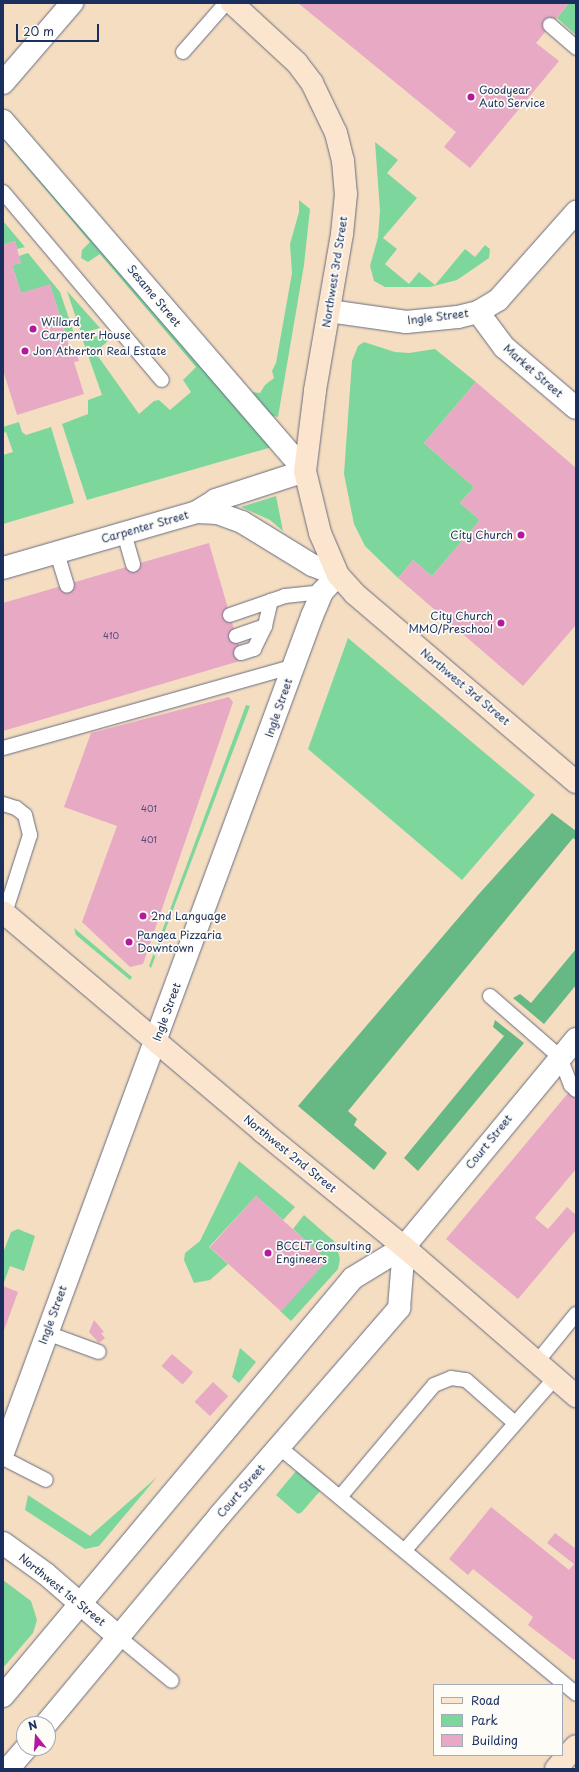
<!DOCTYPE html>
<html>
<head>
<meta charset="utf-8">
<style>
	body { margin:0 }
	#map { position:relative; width:579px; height:1772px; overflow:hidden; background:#f4ddc0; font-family:"Playpen Sans",sans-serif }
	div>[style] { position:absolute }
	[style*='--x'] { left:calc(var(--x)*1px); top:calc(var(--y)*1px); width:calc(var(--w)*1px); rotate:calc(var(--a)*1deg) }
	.green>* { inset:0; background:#7dd79d }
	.forest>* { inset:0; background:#66b884 }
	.building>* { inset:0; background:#e8a9c5; transform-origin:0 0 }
	.roads { filter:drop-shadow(0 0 1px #676c80) drop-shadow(0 0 1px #676c80) }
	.lane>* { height:14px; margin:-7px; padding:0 7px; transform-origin:7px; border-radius:7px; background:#fff }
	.street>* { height:22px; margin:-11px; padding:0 11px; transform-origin:11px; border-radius:11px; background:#fff }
	.secondary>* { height:22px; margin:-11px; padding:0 11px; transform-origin:11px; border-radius:11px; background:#fce5cf }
	.dots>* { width:11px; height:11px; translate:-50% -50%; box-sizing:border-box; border:2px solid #fdfcf7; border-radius:50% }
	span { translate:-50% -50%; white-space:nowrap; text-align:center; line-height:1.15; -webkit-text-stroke:3.5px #fdfcf7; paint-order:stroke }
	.number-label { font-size:9px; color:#4e4e78 }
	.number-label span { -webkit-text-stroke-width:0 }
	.poi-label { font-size:11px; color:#1b2f5e }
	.left { translate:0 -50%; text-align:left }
	.right { translate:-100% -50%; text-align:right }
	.street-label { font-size:11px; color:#1b2f5e }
	.frame { position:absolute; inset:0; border:4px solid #1b2f5e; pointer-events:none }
	.legend { position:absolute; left:433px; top:1684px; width:130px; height:72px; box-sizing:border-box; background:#fdfcf7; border:1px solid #a3aaba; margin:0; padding:5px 7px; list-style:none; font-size:12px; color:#1b2f5e }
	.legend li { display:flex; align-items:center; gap:8px; height:20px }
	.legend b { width:20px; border:1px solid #a3aaba }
	.north { position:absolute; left:16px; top:1716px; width:40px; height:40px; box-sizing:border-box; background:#fdfcf7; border:1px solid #a3aaba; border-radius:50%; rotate:343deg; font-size:11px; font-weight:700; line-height:16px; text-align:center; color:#1b2f5e }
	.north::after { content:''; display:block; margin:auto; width:14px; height:18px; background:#b5179e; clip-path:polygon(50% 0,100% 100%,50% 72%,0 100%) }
	.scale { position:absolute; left:16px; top:24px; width:83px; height:18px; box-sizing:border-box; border:2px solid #1b2f5e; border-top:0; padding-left:5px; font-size:12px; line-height:14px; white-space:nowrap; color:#1b2f5e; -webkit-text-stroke:3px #fdfcf7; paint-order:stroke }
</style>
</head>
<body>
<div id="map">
	<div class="green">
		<div style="clip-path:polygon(569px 3px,576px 3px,576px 35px,557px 18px)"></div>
		<div style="clip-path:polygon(3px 131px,272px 447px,87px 500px,62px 424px,88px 414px,88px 400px,102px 395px,83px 341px,105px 333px,108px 337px,107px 342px,95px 352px,139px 414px,154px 401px,159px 400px,170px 410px,191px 392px,183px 380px,196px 367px,100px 254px,88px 262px,81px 258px,82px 250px,90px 242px,3px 139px)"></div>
		<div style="clip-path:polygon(375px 142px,398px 160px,387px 173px,417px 198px,383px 238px,397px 249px,385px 264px,409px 284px,419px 272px,435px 285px,465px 249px,475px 257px,485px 245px,490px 249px,489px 258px,457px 280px,430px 287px,385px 287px,374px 281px,370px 266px,378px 237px,380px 211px)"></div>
		<div style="clip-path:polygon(299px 200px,310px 209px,304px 265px,278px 417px,273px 416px,273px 424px,251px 392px,260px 393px,265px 385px,274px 378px,272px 371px,276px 363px,292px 273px,290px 244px,299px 212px)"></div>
		<div style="clip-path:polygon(3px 221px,25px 247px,17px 249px,15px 241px,3px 245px)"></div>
		<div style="clip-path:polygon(28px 253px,60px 292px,75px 336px,67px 338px,50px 285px,21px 293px,12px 265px,21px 263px,19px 256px)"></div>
		<div style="clip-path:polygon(67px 291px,100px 328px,81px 333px)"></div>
		<div style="clip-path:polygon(364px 342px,395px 352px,409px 353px,435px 349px,476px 382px,424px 443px,474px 487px,460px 503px,480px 520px,432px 576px,413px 560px,398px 578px,365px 546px,354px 524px,344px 474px,352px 361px,358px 346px)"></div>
		<div style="clip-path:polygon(19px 422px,22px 432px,26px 435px,51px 427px,74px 503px,3px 524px,3px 455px,13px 452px,6px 432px,3px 433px,3px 427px)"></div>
		<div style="clip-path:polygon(276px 496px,283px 531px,270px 520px,241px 507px)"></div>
		<div style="clip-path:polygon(348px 638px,535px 795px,462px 880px,308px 749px)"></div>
		<div style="clip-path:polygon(246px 705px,250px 706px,151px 968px,149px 966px)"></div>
		<div style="clip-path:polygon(74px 928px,132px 977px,130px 980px,76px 935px)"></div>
		<div style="clip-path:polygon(239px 1161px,295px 1207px,283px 1220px,256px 1196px,209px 1247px,228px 1264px,210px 1280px,194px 1283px,184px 1260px,185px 1253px,200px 1241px)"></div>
		<div style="clip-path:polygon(304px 1215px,336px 1243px,340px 1259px,338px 1269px,291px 1321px,280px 1311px,327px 1260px,293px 1229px)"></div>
		<div style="clip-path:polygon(18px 1229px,35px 1236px,24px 1271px,10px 1266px,3px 1285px,3px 1253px,11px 1232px)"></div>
		<div style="clip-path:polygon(240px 1348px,256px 1362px,239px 1383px,232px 1377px)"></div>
		<div style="clip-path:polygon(296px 1471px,320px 1491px,302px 1512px,298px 1514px,276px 1495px)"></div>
		<div style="clip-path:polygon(157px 1477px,99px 1546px,85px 1549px,25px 1510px,28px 1495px,90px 1536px)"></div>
		<div style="clip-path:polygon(3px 1580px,31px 1601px,37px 1620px,33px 1633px,3px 1668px)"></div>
	</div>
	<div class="forest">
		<div style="clip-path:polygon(552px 813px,576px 831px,576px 840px,573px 838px,348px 1111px,357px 1119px,354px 1125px,387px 1153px,374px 1170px,298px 1106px,478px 895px)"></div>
		<div style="clip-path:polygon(576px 949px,576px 985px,544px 1024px,513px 998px,520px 994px,531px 1003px)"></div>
		<div style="clip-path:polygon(495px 1020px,524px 1043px,418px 1171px,404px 1158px,504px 1036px,493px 1027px)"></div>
	</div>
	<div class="building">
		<div style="clip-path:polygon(298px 3px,569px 3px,536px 43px,559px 61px,470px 168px,444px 147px,456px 132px)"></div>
		<div style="clip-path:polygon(15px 241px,21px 263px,12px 265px,21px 293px,50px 284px,72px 356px,77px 355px,79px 361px,74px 362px,84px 394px,17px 415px,3px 370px,3px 245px)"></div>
		<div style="clip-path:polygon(476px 382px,576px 468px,576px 625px,523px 686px,398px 578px,413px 560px,432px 576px,480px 520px,460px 503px,474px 487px,424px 443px)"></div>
		<div style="clip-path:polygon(209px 543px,243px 660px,3px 731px,3px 603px)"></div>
		<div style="clip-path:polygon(229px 697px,233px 702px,143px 964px,130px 967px,82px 922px,117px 826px,64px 807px,91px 733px)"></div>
		<div style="clip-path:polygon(569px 1092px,576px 1098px,576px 1169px,535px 1218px,548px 1229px,567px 1207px,576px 1215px,576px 1230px,518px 1299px,446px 1239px)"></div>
		<div style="left:256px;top:1196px;width:96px;height:69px;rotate:42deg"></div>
		<div style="clip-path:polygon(3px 1286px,18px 1292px,3px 1333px)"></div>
		<div style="clip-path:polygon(94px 1320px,104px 1332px,101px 1333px,105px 1338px,99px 1343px,89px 1332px)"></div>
		<div style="left:172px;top:1354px;width:28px;height:16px;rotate:41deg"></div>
		<div style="left:213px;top:1382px;width:21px;height:27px;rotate:43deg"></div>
		<div style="clip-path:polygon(491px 1507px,569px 1570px,574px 1564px,547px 1543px,555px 1533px,576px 1549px,576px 1657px,574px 1660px,528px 1625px,533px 1617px,473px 1569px,468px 1575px,449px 1559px)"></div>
	</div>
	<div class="roads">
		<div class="lane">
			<div style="--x:550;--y:25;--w:35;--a:41"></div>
			<div style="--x:183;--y:52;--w:65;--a:-48.7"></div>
			<div style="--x:3;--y:192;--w:246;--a:49.8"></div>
			<div style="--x:124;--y:533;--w:33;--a:74"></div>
			<div style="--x:57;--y:553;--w:34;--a:73"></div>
			<div style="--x:230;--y:615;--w:58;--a:-19.1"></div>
			<div style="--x:285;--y:596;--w:37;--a:-6"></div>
			<div style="--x:236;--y:636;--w:31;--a:-19"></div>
			<div style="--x:241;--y:653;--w:14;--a:-17"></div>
			<div style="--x:254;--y:649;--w:25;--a:-64"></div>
			<div style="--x:265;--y:626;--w:26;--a:-77"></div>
			<div style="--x:3;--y:748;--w:302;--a:-15.7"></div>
			<div style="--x:3;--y:804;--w:14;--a:17"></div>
			<div style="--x:16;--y:808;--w:11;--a:38"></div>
			<div style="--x:25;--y:815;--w:21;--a:76"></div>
			<div style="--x:30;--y:835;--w:82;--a:107.8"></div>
			<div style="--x:490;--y:996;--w:93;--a:41.1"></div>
			<div style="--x:560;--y:1057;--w:30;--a:69"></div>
			<div style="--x:571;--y:1085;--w:7;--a:45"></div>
			<div style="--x:47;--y:1333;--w:55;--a:20.1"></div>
			<div style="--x:537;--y:1362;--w:62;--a:-50.9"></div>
			<div style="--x:279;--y:1447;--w:386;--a:39.7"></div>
			<div style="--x:3;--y:1458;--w:48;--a:27.1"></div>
			<div style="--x:340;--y:1497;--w:146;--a:-50"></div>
			<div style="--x:434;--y:1385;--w:18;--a:-22"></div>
			<div style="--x:451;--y:1378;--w:15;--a:8"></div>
			<div style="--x:466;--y:1380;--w:65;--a:41.3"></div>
			<div style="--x:405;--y:1550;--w:228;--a:-48.9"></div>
			<div style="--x:120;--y:1638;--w:67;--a:39.6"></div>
		</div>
		<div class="street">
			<div style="--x:3;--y:83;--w:106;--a:-49.2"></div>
			<div style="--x:3;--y:121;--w:462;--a:49.2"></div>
			<div style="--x:305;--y:471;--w:94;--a:162"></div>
			<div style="--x:216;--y:500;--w:22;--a:148"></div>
			<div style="--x:197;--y:512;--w:202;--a:163.9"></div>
			<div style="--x:329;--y:311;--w:78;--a:8.1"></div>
			<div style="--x:406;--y:322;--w:52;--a:-5.5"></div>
			<div style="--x:458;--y:317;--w:21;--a:-14"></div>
			<div style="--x:478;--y:312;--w:23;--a:-31"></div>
			<div style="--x:498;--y:300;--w:118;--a:-48.4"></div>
			<div style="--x:478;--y:312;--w:44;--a:53.4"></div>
			<div style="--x:504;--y:347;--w:94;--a:40.3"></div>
			<div style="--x:3;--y:1453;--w:892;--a:-69.74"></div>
			<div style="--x:312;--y:616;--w:26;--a:-67"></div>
			<div style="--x:322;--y:592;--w:23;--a:-47"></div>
			<div style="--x:338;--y:575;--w:28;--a:-159"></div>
			<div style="--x:312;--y:565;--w:82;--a:-148.4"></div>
			<div style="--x:242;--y:522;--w:27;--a:-160"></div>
			<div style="--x:217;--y:513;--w:20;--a:-177"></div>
			<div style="--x:3;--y:1543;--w:53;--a:35.8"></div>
			<div style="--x:46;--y:1574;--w:98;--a:40.9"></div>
			<div style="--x:3;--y:1696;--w:545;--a:-50.06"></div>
			<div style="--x:353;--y:1278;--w:60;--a:-31.3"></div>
			<div style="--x:404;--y:1247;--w:270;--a:-50.4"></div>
			<div style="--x:46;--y:1724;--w:272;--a:-50.2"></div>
			<div style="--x:220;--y:1515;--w:274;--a:-49.1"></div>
			<div style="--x:399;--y:1308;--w:61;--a:-85.3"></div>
			<div style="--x:8;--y:1769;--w:28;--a:-49"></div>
		</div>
		<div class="secondary">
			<div style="--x:232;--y:3;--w:88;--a:42.7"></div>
			<div style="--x:297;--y:63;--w:25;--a:53"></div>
			<div style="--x:312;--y:83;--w:55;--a:64.4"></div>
			<div style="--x:336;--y:133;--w:29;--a:76"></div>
			<div style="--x:343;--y:161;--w:33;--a:85"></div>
			<div style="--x:346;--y:194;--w:40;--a:95.7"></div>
			<div style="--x:342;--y:234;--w:159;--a:99.8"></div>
			<div style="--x:315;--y:391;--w:81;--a:97.1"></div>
			<div style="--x:305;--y:471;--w:64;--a:76.4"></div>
			<div style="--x:320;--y:533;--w:46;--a:66.8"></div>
			<div style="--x:338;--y:575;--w:25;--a:48"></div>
			<div style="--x:355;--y:594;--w:290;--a:40.4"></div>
			<div style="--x:3;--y:912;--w:341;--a:40.2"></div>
			<div style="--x:263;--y:1132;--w:182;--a:39.2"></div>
			<div style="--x:404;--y:1247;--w:228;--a:40.9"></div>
			<div style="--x:556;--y:1769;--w:30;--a:-49"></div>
		</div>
	</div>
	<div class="dots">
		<div style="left:471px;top:97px;background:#b5179e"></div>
		<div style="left:33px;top:329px;background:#b5179e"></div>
		<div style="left:25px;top:351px;background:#b5179e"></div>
		<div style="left:521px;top:535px;background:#b5179e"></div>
		<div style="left:501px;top:623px;background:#b5179e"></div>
		<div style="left:143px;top:916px;background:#b5179e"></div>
		<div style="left:129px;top:942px;background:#b5179e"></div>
		<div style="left:268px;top:1253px;background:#b5179e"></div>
	</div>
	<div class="number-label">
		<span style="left:111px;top:635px">410</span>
		<span style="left:149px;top:808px">401</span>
		<span style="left:149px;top:839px">401</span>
	</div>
	<div class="poi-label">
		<span class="left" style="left:479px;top:97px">Goodyear<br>Auto Service</span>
		<span class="left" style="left:41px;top:329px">Willard<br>Carpenter House</span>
		<span class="left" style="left:33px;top:351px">Jon Atherton Real Estate</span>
		<span class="right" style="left:513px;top:535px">City Church</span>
		<span class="right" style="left:493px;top:623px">City Church<br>MMO/Preschool</span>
		<span class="left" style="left:151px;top:916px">2nd Language</span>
		<span class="left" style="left:137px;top:942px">Pangea Pizzaria<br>Downtown</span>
		<span class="left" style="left:276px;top:1253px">BCCLT Consulting<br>Engineers</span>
	</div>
	<div class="street-label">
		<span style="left:335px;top:272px;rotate:-81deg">Northwest 3rd Street</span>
		<span style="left:154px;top:296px;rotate:50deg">Sesame Street</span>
		<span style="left:438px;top:317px;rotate:-7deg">Ingle Street</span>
		<span style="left:533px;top:371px;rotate:41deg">Market Street</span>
		<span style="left:145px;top:527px;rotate:-16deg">Carpenter Street</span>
		<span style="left:465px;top:687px;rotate:40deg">Northwest 3rd Street</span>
		<span style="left:279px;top:708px;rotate:-71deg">Ingle Street</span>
		<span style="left:167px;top:1012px;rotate:-70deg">Ingle Street</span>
		<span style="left:489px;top:1142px;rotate:-51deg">Court Street</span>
		<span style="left:290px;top:1154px;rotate:39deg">Northwest 2nd Street</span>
		<span style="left:53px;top:1315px;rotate:-70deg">Ingle Street</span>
		<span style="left:241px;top:1491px;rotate:-49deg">Court Street</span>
		<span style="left:62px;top:1590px;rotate:39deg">Northwest 1st Street</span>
	</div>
	<div class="frame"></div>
	<ul class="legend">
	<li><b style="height:5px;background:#fce5cf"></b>Road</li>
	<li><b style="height:11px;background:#7dd79d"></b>Park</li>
	<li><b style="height:11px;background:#e8a9c5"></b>Building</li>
	</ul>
	<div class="north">N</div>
	<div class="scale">20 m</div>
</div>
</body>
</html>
